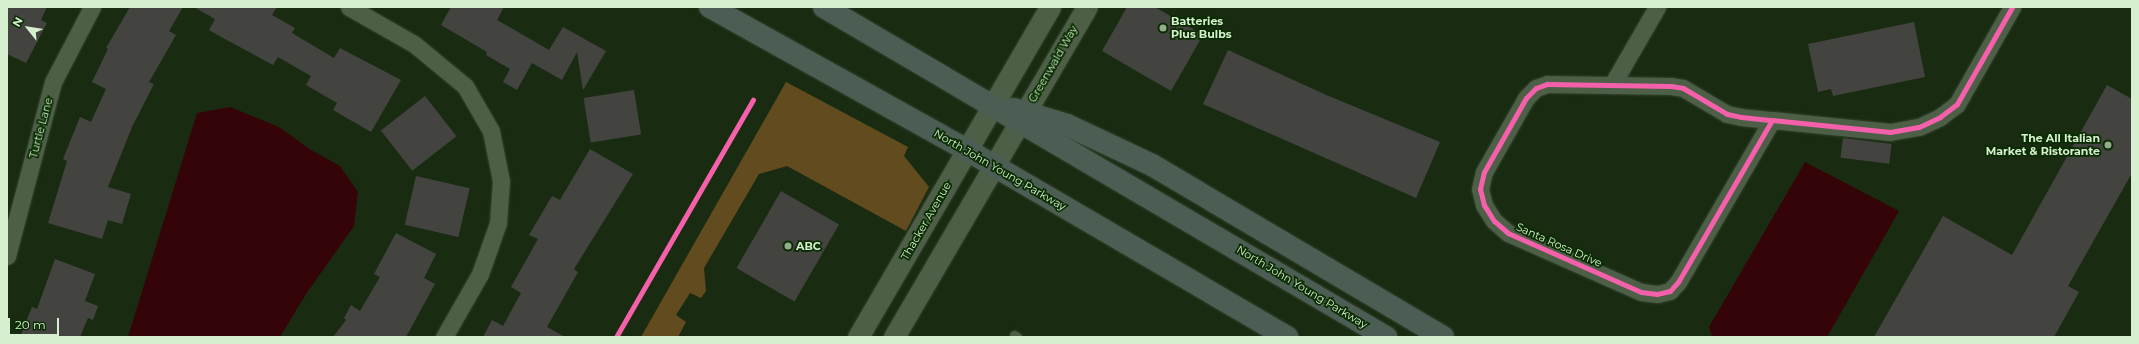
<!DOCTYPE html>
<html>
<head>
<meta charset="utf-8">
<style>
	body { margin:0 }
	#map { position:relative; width:2139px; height:344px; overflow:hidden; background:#192c11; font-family:Montserrat,sans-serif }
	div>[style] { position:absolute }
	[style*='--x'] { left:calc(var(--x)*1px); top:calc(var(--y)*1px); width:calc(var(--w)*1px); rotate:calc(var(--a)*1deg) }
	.green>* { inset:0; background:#624c1f }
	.water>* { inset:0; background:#340409 }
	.building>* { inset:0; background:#434440; transform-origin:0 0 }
	.roads { filter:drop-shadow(0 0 1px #344430) drop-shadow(0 0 1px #344430) }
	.service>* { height:9px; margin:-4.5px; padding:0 4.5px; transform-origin:4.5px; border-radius:4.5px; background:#4d5f47 }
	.minor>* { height:17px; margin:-8.5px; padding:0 8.5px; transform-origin:8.5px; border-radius:8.5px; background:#4d5f47 }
	.tertiary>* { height:21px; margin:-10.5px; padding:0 10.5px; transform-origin:10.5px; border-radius:10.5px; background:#4d5f47 }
	.trunk>* { height:22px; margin:-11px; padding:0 11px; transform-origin:11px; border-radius:11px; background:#4c5e54 }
	.cycleway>* { height:5px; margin:-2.5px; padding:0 2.5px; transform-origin:2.5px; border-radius:2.5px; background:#f560ab }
	.dots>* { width:11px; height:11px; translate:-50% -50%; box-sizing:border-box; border:2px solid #092c00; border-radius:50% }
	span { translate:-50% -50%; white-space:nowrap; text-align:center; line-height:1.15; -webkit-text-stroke:3.5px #092c00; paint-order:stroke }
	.poi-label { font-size:11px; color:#d6f0cf; font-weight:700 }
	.left { translate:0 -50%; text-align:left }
	.right { translate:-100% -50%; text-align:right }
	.street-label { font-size:11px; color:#d6f0cf }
	.frame { position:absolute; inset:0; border:8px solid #d6f0cf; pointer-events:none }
	.north { position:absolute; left:8px; top:8px; width:40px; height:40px; -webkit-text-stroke:3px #092c00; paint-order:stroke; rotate:300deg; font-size:11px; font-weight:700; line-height:16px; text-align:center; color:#d6f0cf }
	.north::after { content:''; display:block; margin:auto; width:14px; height:18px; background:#d6f0cf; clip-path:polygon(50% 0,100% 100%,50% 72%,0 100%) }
	.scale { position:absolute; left:8px; top:318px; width:51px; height:18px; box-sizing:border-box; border:2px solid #d6f0cf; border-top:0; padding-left:5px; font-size:12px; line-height:14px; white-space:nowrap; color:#d6f0cf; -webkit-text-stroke:3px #092c00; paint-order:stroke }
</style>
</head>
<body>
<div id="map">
	<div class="green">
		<div style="clip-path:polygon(786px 82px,908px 147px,904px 156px,929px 187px,906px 231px,787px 166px,759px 174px,704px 268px,706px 291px,701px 298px,690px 293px,676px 315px,686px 322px,678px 337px,641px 337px)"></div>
	</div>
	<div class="water">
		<div style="clip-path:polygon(230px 107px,279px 127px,311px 150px,340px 166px,358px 192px,354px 226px,306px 294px,280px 337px,128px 337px,197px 113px)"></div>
		<div style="clip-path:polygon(1805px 162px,1899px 211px,1827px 337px,1712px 337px,1709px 327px)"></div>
	</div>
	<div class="building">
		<div style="clip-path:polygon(7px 7px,47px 7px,41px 20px,47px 23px,26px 63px,7px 54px)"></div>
		<div style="clip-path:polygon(130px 7px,183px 7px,169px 31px,176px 35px,149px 82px,154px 84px,132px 127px,108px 187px,131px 194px,122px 224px,108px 220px,102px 239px,48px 223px,67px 161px,63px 159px,80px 117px,91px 122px,106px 89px,92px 82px,108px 49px,106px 48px)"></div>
		<div style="clip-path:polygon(194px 7px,277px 7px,272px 15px,295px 28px,292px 33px,334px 58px,340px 48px,401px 80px,371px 132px,333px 110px,337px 103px,306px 85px,311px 76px,278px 57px,273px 65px,223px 38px,209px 30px,215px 19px)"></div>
		<div style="clip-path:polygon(451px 7px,504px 7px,497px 20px,549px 50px,563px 27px,606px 51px,583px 90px,577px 52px,562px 80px,532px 63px,517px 90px,503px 82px,510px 69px,486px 55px,487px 52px,441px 25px)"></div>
		<div style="clip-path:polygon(1127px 7px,1155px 7px,1203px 35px,1171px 91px,1102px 51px)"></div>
		<div style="clip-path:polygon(1914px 22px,1925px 77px,1833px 96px,1831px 89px,1818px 92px,1808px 44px)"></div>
		<div style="clip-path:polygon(1228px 50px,1324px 94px,1440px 142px,1416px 198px,1203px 104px)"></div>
		<div style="clip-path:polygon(2107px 85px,2132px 99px,2132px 173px,2068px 286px,2079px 292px,2054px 337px,1874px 337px,1943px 216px,2012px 255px)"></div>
		<div style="left:634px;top:90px;width:45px;height:51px;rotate:81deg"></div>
		<div style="left:425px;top:96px;width:51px;height:56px;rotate:52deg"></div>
		<div style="left:1843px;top:138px;width:49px;height:20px;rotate:7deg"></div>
		<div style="clip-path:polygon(590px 149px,633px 174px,574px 269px,578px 272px,547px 327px,565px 337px,483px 337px,492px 320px,503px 326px,521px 293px,511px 287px,538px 239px,529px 235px,552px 196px,560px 200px)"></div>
		<div style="left:416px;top:176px;width:55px;height:50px;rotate:13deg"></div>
		<div style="left:781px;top:191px;width:67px;height:89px;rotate:30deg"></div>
		<div style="clip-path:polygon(396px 233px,436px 254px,424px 278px,435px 284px,406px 337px,333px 337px,346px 320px,344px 318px,351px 305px,360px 311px,380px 277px,374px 274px)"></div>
		<div style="clip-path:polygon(55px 259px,95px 274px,85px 301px,98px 306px,93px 320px,88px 318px,80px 337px,20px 337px,32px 307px,37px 309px)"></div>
	</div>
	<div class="roads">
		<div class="service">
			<div style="--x:1014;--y:335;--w:4;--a:34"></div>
		</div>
		<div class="minor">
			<div style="--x:349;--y:7;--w:75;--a:29.6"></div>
			<div style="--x:414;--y:44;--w:66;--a:39.5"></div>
			<div style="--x:465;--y:86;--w:52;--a:60"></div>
			<div style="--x:491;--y:131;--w:51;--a:78.7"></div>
			<div style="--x:501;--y:181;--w:42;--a:94.1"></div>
			<div style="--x:498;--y:223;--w:54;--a:109.4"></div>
			<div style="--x:480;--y:274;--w:73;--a:119.7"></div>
			<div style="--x:1612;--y:85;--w:90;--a:-60"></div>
			<div style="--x:1772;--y:120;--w:187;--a:120.1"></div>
			<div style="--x:1678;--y:282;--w:12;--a:132"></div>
			<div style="--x:1670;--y:291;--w:13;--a:167"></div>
			<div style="--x:1657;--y:294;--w:16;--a:-173"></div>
			<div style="--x:1641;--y:292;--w:145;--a:-156.1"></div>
			<div style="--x:1508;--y:233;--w:18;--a:-139"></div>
			<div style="--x:1494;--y:221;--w:19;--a:-122"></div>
			<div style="--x:1484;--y:205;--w:16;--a:-104"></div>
			<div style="--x:1480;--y:189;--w:17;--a:-77"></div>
			<div style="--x:1484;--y:172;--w:85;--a:-60.4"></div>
			<div style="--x:1526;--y:98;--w:14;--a:-45"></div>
			<div style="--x:1536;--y:88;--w:12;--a:-20"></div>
			<div style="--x:1547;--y:84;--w:124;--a:0.9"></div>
			<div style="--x:1671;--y:86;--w:12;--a:9"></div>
			<div style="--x:1683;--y:88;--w:51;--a:30.6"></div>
			<div style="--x:1727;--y:114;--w:14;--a:12"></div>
			<div style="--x:1741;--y:117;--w:31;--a:6"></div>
			<div style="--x:1772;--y:120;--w:119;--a:5.8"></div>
			<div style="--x:1890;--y:132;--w:29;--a:-10"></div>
			<div style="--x:1919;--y:127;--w:23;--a:-25"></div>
			<div style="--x:1940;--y:117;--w:21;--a:-37"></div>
			<div style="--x:1957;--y:104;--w:112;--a:-60.4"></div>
			<div style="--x:7;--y:256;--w:180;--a:-75.2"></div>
			<div style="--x:53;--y:82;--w:85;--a:-62.5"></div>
		</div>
		<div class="tertiary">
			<div style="--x:858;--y:337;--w:382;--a:-59.8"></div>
			<div style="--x:894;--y:337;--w:382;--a:-59.7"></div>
		</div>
		<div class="trunk">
			<div style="--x:710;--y:7;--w:294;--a:29.1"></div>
			<div style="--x:967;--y:150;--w:371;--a:30.3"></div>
			<div style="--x:824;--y:7;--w:652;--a:30.42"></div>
			<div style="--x:1014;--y:109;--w:55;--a:16.8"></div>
			<div style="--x:1067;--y:125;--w:94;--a:25.2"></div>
			<div style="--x:1152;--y:165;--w:338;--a:30.6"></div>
		</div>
	</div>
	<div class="cycleway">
		<div style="--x:1772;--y:120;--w:187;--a:120.1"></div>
		<div style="--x:1678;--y:282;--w:12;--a:132"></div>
		<div style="--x:1670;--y:291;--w:13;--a:167"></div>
		<div style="--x:1657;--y:294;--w:16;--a:-173"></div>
		<div style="--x:1641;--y:292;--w:145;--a:-156.1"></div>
		<div style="--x:1508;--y:233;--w:18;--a:-139"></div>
		<div style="--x:1494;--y:221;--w:19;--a:-122"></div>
		<div style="--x:1484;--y:205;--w:16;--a:-104"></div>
		<div style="--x:1480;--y:189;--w:17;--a:-77"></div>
		<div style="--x:1484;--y:172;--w:85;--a:-60.4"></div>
		<div style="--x:1526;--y:98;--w:14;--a:-45"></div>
		<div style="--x:1536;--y:88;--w:12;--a:-20"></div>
		<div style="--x:1547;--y:84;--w:124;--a:0.9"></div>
		<div style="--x:1671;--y:86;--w:12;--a:9"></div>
		<div style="--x:1683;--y:88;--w:51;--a:30.6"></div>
		<div style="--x:1727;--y:114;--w:14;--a:12"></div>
		<div style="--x:1741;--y:117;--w:31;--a:6"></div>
		<div style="--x:1772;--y:120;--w:119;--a:5.8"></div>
		<div style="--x:1890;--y:132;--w:29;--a:-10"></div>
		<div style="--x:1919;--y:127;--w:23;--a:-25"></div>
		<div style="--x:1940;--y:117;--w:21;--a:-37"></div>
		<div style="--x:1957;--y:104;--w:112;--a:-60.4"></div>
		<div style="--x:616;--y:337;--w:274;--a:-60"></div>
	</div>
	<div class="dots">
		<div style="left:1163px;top:28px;background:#94ab8c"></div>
		<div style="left:2108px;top:145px;background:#94ab8c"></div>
		<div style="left:788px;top:246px;background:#94ab8c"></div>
	</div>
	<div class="poi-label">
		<span class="left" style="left:1171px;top:28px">Batteries<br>Plus Bulbs</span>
		<span class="right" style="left:2100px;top:145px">The All Italian<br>Market &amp; Ristorante</span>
		<span class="left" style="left:796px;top:246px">ABC</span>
	</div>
	<div class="street-label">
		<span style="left:1053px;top:64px;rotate:-60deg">Greenwald Way</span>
		<span style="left:41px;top:128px;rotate:-75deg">Turtle Lane</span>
		<span style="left:1000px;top:170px;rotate:30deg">North John Young Parkway</span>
		<span style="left:926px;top:221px;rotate:-60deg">Thacker Avenue</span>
		<span style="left:1559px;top:245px;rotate:24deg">Santa Rosa Drive</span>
		<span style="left:1302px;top:287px;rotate:31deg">North John Young Parkway</span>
	</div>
	<div class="frame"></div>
	<div class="north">N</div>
	<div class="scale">20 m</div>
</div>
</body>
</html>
